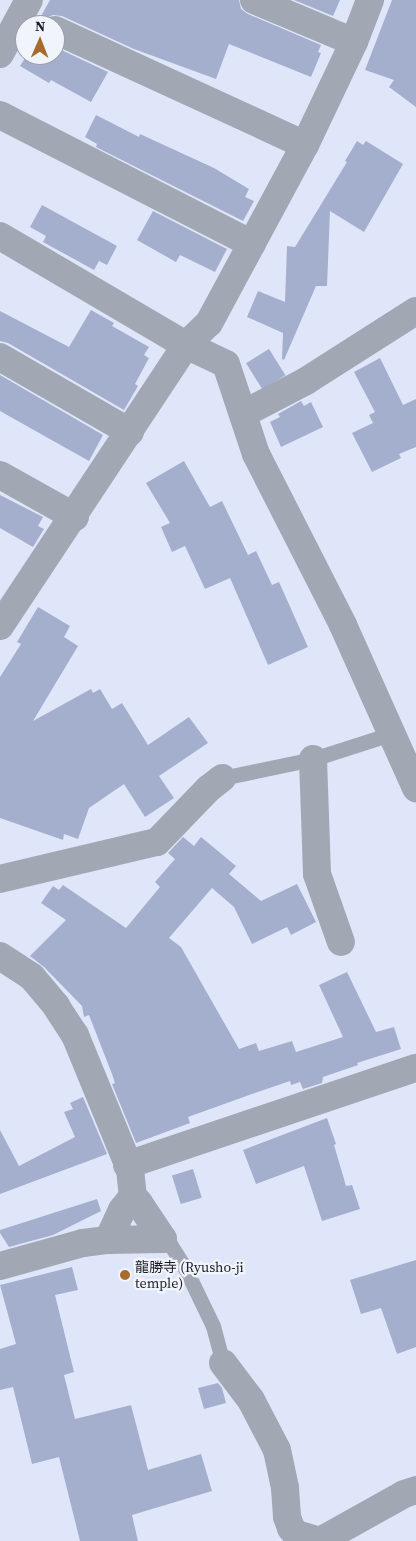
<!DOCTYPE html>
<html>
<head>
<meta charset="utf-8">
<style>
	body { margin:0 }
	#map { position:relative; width:416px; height:1541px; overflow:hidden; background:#dfe6fa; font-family:"Source Serif 4","Noto Sans JP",serif }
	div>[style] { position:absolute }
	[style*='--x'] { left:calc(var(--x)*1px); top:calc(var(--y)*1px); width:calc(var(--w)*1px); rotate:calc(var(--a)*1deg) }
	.building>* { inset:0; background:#a4afce; transform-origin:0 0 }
	.service>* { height:15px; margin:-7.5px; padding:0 7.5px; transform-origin:7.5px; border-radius:7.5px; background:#a2a7b4 }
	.minor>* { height:28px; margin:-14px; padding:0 14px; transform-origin:14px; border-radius:14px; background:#a2a7b4 }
	.dots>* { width:14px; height:14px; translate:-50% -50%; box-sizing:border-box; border:2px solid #f1f4fa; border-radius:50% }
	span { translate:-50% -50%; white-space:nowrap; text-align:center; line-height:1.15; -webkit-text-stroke:4.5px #f1f4fa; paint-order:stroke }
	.poi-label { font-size:14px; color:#1a1e2a }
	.left { translate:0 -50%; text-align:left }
	.north { position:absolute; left:15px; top:15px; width:50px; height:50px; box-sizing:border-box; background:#f1f4fa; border:1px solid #9b9ea7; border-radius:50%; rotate:1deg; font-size:14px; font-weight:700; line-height:20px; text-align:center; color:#1a1e2a }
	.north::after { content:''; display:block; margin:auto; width:18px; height:22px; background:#a76b2d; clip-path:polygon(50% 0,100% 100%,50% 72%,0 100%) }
</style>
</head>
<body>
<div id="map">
	<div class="building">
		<div style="clip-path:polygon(50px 0,239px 0,241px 9px,248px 14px,321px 45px,318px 52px,321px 53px,311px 77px,229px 44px,216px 79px,134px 49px,62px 16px,53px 15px,46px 18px,40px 25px,36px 25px)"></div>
		<div style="clip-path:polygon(294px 0,340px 0,333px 16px)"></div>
		<div style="clip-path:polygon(392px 0,416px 0,416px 107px,389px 87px,394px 80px,365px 70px)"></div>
		<div style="clip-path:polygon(25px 45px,25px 55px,55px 55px,55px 47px,108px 72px,91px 102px,51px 80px,49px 83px,20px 66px,25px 58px,20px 55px)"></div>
		<div style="clip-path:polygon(96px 115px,139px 137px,140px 134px,214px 168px,249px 189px,245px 197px,254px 201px,243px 221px,96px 147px,97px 144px,85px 137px)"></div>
		<div style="clip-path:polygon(357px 141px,363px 145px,366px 141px,403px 164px,364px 232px,330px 211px,327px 286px,316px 286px,284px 360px,282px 359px,283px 333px,247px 317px,258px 291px,285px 302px,287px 246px,295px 247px,347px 162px,345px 161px)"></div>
		<div style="clip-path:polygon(42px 205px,117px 246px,107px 265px,99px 261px,94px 270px,43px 242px,46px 236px,30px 227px)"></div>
		<div style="clip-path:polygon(153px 211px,227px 249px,215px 272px,180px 255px,176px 262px,137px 240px)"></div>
		<div style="clip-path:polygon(91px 310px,114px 323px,112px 326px,149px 347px,144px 355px,149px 358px,135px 384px,138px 386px,124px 410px,8px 343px,0 341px,0 311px,69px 347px)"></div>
		<div style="left:269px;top:349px;width:31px;height:27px;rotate:58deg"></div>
		<div style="clip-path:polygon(380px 358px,403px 405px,416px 399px,416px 447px,399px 454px,401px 458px,372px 472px,352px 433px,373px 423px,369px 415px,375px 412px,354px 372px)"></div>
		<div style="clip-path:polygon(0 375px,103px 435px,89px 461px,0 411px)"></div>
		<div style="clip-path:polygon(301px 401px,304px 406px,311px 402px,323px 427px,281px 447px,270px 422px,280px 417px,278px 414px)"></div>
		<div style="clip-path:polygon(184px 461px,210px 507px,222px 501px,248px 555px,256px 551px,272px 585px,279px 582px,308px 647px,268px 665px,230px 578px,205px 589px,185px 546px,172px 552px,161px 527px,170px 523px,146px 483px)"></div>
		<div style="clip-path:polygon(0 495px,43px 517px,38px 526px,44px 529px,33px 547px,0 528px)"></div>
		<div style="clip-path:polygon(38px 607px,70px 626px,64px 637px,78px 646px,33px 721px,91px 689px,93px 693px,100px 689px,112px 709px,122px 703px,148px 745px,189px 717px,208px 743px,159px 776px,174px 798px,145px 817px,124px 784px,89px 808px,78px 839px,64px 834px,63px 840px,0 818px,0 677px,21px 644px,17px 642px)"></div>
		<div style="clip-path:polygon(183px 837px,194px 846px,201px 837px,236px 866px,229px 874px,261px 901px,297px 884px,316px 922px,291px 935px,287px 927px,252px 944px,234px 907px,212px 888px,169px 938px,181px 947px,239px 1049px,256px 1043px,259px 1051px,292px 1041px,296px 1052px,343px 1037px,319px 985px,347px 972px,376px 1032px,394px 1027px,401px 1049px,357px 1063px,358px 1065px,323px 1077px,322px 1083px,303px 1089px,300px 1082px,291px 1085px,290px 1081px,252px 1094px,188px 1117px,190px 1123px,136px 1143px,112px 1084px,115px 1083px,112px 1074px,89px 1015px,84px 1017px,82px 1006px,44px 967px,30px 956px,66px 920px,41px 903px,53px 886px,59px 890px,63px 885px,126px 928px,160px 887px,155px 882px,175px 859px,168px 853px)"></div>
		<div style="clip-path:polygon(83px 1097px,107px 1154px,0 1194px,0 1130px,19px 1166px,75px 1137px,64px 1112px,73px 1109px,70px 1103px)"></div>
		<div style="clip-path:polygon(327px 1118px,336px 1144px,334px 1145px,346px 1186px,352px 1185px,360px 1209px,322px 1221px,304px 1166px,256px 1184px,243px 1150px)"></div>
		<div style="left:193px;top:1169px;width:30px;height:22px;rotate:73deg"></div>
		<div style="clip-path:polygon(97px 1199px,101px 1211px,53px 1235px,9px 1247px,0 1233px,0 1230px)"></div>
		<div style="clip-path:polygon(416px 1260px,416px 1347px,397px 1354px,381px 1308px,361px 1314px,350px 1280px)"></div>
		<div style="clip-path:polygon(72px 1267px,78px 1290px,55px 1295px,74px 1372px,64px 1375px,75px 1419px,131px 1405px,148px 1470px,201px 1454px,212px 1491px,132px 1515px,138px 1541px,80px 1541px,59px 1457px,32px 1464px,13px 1387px,0 1390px,0 1349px,16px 1344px,0 1285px)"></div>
		<div style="clip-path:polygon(218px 1383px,222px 1388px,226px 1403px,204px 1409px,198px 1388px)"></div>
	</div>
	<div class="service">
		<div style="--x:222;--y:778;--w:93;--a:-11.8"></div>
		<div style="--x:313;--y:759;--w:82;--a:-17.8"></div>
		<div style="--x:163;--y:1239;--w:9;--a:36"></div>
		<div style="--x:170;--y:1244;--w:28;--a:58"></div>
		<div style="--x:185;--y:1268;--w:64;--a:64.2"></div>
		<div style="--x:213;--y:1326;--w:38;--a:75"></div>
	</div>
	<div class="minor">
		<div style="--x:254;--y:0;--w:108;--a:22.8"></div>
		<div style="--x:55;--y:30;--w:275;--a:24.7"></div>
		<div style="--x:0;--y:54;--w:61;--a:-61.8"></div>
		<div style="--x:0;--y:115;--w:283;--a:27.1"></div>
		<div style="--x:0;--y:236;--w:216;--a:30.4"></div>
		<div style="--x:186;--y:345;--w:44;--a:25.4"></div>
		<div style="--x:226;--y:364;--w:95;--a:71.6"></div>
		<div style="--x:256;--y:454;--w:192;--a:63"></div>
		<div style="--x:343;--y:625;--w:179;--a:65.9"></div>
		<div style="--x:0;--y:357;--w:150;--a:30"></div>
		<div style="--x:243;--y:414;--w:71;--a:-27.6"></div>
		<div style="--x:306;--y:381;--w:130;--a:-32.5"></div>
		<div style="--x:0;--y:475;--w:86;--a:29.2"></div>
		<div style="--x:0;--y:626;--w:337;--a:-56.5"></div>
		<div style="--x:186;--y:345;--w:32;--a:-44"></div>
		<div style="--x:209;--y:323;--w:202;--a:-61.7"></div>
		<div style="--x:305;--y:145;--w:114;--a:-64.6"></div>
		<div style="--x:354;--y:42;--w:45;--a:-69.1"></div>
		<div style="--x:313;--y:759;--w:115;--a:88"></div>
		<div style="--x:317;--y:874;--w:72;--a:70.6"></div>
		<div style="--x:0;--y:879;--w:161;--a:-13.3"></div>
		<div style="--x:157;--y:842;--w:74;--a:-46.1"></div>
		<div style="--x:208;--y:789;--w:18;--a:-38"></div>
		<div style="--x:0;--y:956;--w:38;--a:33"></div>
		<div style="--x:32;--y:977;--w:38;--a:50"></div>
		<div style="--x:56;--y:1006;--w:35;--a:57"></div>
		<div style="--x:75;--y:1035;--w:145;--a:67.7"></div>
		<div style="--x:130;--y:1169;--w:27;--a:84"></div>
		<div style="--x:127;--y:1165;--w:305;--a:-18.6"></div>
		<div style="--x:0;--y:1266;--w:86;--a:-15.5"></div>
		<div style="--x:83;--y:1243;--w:25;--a:-7"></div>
		<div style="--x:108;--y:1240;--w:55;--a:-1"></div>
		<div style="--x:163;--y:1239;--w:43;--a:-123.7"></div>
		<div style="--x:139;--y:1203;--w:9;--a:-131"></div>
		<div style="--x:133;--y:1196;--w:18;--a:128"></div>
		<div style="--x:122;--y:1210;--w:33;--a:115"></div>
		<div style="--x:223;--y:1363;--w:46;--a:52.9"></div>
		<div style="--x:251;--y:1400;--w:56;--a:62.5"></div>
		<div style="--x:277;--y:1450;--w:39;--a:78"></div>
		<div style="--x:285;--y:1488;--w:29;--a:86"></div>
		<div style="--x:287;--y:1517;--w:12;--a:70"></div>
		<div style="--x:291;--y:1528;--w:8;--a:50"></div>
		<div style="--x:296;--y:1534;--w:25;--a:16"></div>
		<div style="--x:320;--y:1541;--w:96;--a:-29.2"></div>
		<div style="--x:404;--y:1494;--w:13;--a:-18"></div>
	</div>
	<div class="dots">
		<div style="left:125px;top:1275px;background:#a76b2d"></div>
	</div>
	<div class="poi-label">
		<span class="left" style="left:135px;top:1275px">龍勝寺 (Ryusho-ji<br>temple)</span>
	</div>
	<div class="north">N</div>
</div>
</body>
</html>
